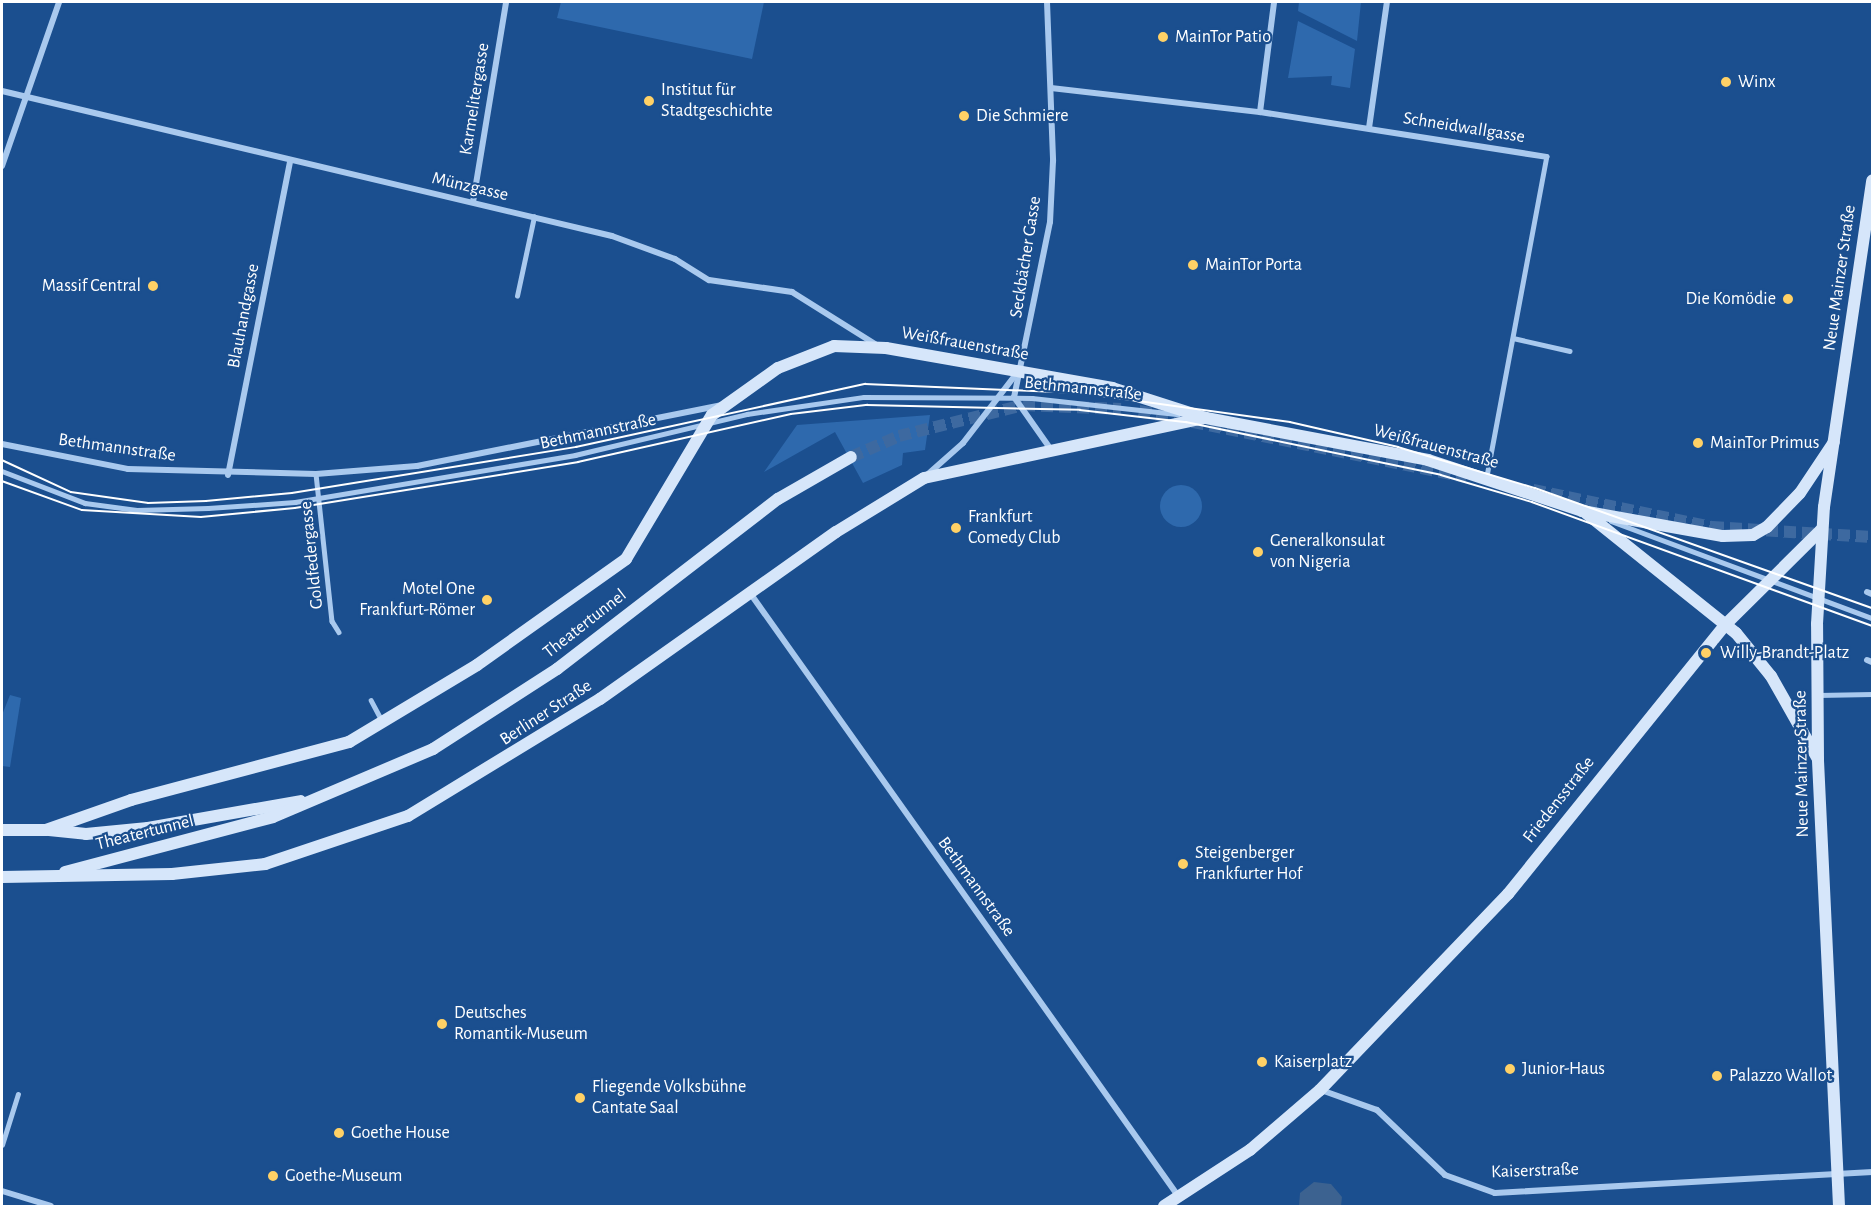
<!DOCTYPE html>
<html>
<head>
<meta charset="utf-8">
<style>
	body { margin:0 }
	#map { position:relative; width:1874px; height:1208px; overflow:hidden; background:#1b4f8f; font-family:"Alegreya Sans",sans-serif }
	div>[style] { position:absolute }
	[style*='--x'] { left:calc(var(--x)*1px); top:calc(var(--y)*1px); width:calc(var(--w)*1px); rotate:calc(var(--a)*1deg) }
	.green>* { inset:0; background:#2e69ad }
	.round { border-radius:50% }
	.water>* { inset:0; background:#3c6290 }
	.secondary-tunnel>* { height:12px; margin-top:-6px; transform-origin:0; background:repeating-linear-gradient(90deg,#3d69a0 0 12px,transparent 0 18px) }
	.lane>* { height:4.5px; margin:-2.25px; padding:0 2.25px; transform-origin:2.25px; border-radius:2.25px; background:#a9c9ee }
	.street>* { height:6px; margin:-3px; padding:0 3px; transform-origin:3px; border-radius:3px; background:#a9c9ee }
	.secondary>* { height:12px; margin:-6px; padding:0 6px; transform-origin:6px; border-radius:6px; background:#d6e6fa }
	.tram>* { height:1.5px; margin:-0.75px; padding:0 0.75px; transform-origin:0.75px; border-radius:0.75px; background:#fff }
	.dots>* { width:16px; height:16px; translate:-50% -50%; box-sizing:border-box; border:3px solid #1b4f8f; border-radius:50% }
	span { translate:-50% -50%; white-space:nowrap; text-align:center; line-height:1.15; -webkit-text-stroke:4.5px #1b4f8f; paint-order:stroke }
	.poi-label { font-size:18px; color:#fff }
	.left { translate:0 -50%; text-align:left }
	.right { translate:-100% -50%; text-align:right }
	.street-label { font-size:18px; color:#fff }
	.frame { position:absolute; inset:0; border:3px solid #fff; pointer-events:none }
</style>
</head>
<body>
<div id="map">
	<div class="green">
		<div style="clip-path:polygon(561px 2px,764px 2px,752px 59px,557px 18px)"></div>
		<div style="clip-path:polygon(1299px 2px,1361px 2px,1357px 41px,1298px 11px)"></div>
		<div style="clip-path:polygon(1298px 21px,1355px 49px,1350px 88px,1331px 85px,1332px 76px,1288px 78px)"></div>
		<div style="clip-path:polygon(930px 415px,925px 450px,903px 453px,902px 465px,863px 483px,835px 432px,764px 472px,797px 425px)"></div>
		<div class="round" style="left:1160px;top:485px;width:42px;height:42px"></div>
		<div style="clip-path:polygon(10px 695px,21px 698px,10px 767px,2px 766px,2px 715px)"></div>
	</div>
	<div class="water">
		<div style="clip-path:polygon(1314px 1182px,1331px 1184px,1342px 1197px,1341px 1206px,1299px 1206px,1300px 1193px)"></div>
	</div>
	<div class="secondary-tunnel">
		<div style="--x:1139;--y:411;--w:334;--a:11.4"></div>
		<div style="--x:851;--y:457;--w:52;--a:-23.6"></div>
		<div style="--x:899;--y:436;--w:128;--a:-14"></div>
		<div style="--x:1023;--y:405;--w:98;--a:2.3"></div>
		<div style="--x:1533;--y:490;--w:183;--a:11.7"></div>
		<div style="--x:1712;--y:527;--w:160;--a:3.6"></div>
	</div>
	<div class="lane">
		<div style="--x:517;--y:296;--w:81;--a:-77.9"></div>
		<div style="--x:1513;--y:338;--w:58;--a:12.8"></div>
		<div style="--x:2;--y:471;--w:89;--a:21.1"></div>
		<div style="--x:85;--y:503;--w:52;--a:7.7"></div>
		<div style="--x:137;--y:510;--w:71;--a:-1.6"></div>
		<div style="--x:208;--y:508;--w:87;--a:-3.9"></div>
		<div style="--x:295;--y:502;--w:284;--a:-9.5"></div>
		<div style="--x:575;--y:455;--w:177;--a:-13.4"></div>
		<div style="--x:747;--y:414;--w:118;--a:-8.3"></div>
		<div style="--x:864;--y:397;--w:168;--a:0.3"></div>
		<div style="--x:1032;--y:398;--w:147;--a:6.3"></div>
		<div style="--x:316;--y:474;--w:148;--a:83.8"></div>
		<div style="--x:332;--y:621;--w:13;--a:58"></div>
		<div style="--x:1486;--y:479;--w:328;--a:-79.4"></div>
		<div style="--x:1611;--y:521;--w:278;--a:20.4"></div>
		<div style="--x:1818;--y:695;--w:54;--a:-1.1"></div>
		<div style="--x:371;--y:700;--w:24;--a:62"></div>
		<div style="--x:2;--y:1145;--w:53;--a:-72.6"></div>
	</div>
	<div class="street">
		<div style="--x:1047;--y:2;--w:159;--a:87.8"></div>
		<div style="--x:1053;--y:161;--w:61;--a:92.8"></div>
		<div style="--x:1050;--y:222;--w:179;--a:101.6"></div>
		<div style="--x:1014;--y:397;--w:66;--a:54.9"></div>
		<div style="--x:1051;--y:88;--w:210;--a:6.6"></div>
		<div style="--x:1260;--y:112;--w:290;--a:8.9"></div>
		<div style="--x:2;--y:91;--w:627;--a:13.37"></div>
		<div style="--x:612;--y:236;--w:67;--a:20.1"></div>
		<div style="--x:675;--y:259;--w:40;--a:32"></div>
		<div style="--x:709;--y:280;--w:84;--a:8.2"></div>
		<div style="--x:792;--y:292;--w:98;--a:32.1"></div>
		<div style="--x:1260;--y:112;--w:111;--a:-82.7"></div>
		<div style="--x:1369;--y:128;--w:127;--a:-81.9"></div>
		<div style="--x:2;--y:166;--w:174;--a:-70.8"></div>
		<div style="--x:473;--y:202;--w:203;--a:-80.6"></div>
		<div style="--x:2;--y:444;--w:128;--a:11.2"></div>
		<div style="--x:128;--y:469;--w:188;--a:1.5"></div>
		<div style="--x:316;--y:474;--w:101;--a:-4.5"></div>
		<div style="--x:417;--y:466;--w:310;--a:-11.3"></div>
		<div style="--x:228;--y:475;--w:319;--a:-78.8"></div>
		<div style="--x:927;--y:475;--w:48;--a:-41.6"></div>
		<div style="--x:963;--y:443;--w:88;--a:-52.4"></div>
		<div style="--x:1867;--y:592;--w:5;--a:22"></div>
		<div style="--x:750;--y:593;--w:741;--a:54.62"></div>
		<div style="--x:1867;--y:660;--w:5;--a:22"></div>
		<div style="--x:1321;--y:1090;--w:59;--a:19.7"></div>
		<div style="--x:1377;--y:1110;--w:94;--a:43.7"></div>
		<div style="--x:1445;--y:1175;--w:53;--a:19.8"></div>
		<div style="--x:1495;--y:1193;--w:378;--a:-3.2"></div>
		<div style="--x:2;--y:1191;--w:51;--a:17"></div>
	</div>
	<div class="secondary">
		<div style="--x:1586;--y:513;--w:192;--a:38.7"></div>
		<div style="--x:1736;--y:633;--w:55;--a:50.9"></div>
		<div style="--x:1771;--y:676;--w:95;--a:60.5"></div>
		<div style="--x:2;--y:830;--w:44;--a:0"></div>
		<div style="--x:46;--y:830;--w:90;--a:-19.4"></div>
		<div style="--x:131;--y:800;--w:226;--a:-14.9"></div>
		<div style="--x:349;--y:742;--w:149;--a:-31"></div>
		<div style="--x:477;--y:665;--w:183;--a:-35.4"></div>
		<div style="--x:626;--y:559;--w:168;--a:-59.2"></div>
		<div style="--x:712;--y:415;--w:81;--a:-35.5"></div>
		<div style="--x:778;--y:368;--w:60;--a:-21.4"></div>
		<div style="--x:834;--y:346;--w:52;--a:2.2"></div>
		<div style="--x:886;--y:348;--w:230;--a:10"></div>
		<div style="--x:1112;--y:388;--w:99;--a:17.7"></div>
		<div style="--x:1206;--y:418;--w:226;--a:10.7"></div>
		<div style="--x:1428;--y:460;--w:162;--a:18.3"></div>
		<div style="--x:1582;--y:511;--w:143;--a:10.1"></div>
		<div style="--x:1723;--y:536;--w:30;--a:-2"></div>
		<div style="--x:1753;--y:535;--w:16;--a:-30"></div>
		<div style="--x:1767;--y:527;--w:47;--a:-45.9"></div>
		<div style="--x:1800;--y:493;--w:61;--a:-56.3"></div>
		<div style="--x:49;--y:830;--w:37;--a:6"></div>
		<div style="--x:86;--y:834;--w:62;--a:-5.5"></div>
		<div style="--x:148;--y:828;--w:155;--a:-10"></div>
		<div style="--x:65;--y:872;--w:215;--a:-14.8"></div>
		<div style="--x:273;--y:817;--w:174;--a:-23"></div>
		<div style="--x:433;--y:749;--w:148;--a:-32.8"></div>
		<div style="--x:557;--y:669;--w:279;--a:-37.6"></div>
		<div style="--x:778;--y:499;--w:84;--a:-29.9"></div>
		<div style="--x:2;--y:877;--w:170;--a:-1"></div>
		<div style="--x:172;--y:874;--w:94;--a:-6.1"></div>
		<div style="--x:265;--y:864;--w:151;--a:-18.6"></div>
		<div style="--x:408;--y:816;--w:225;--a:-31.4"></div>
		<div style="--x:600;--y:699;--w:289;--a:-35.3"></div>
		<div style="--x:836;--y:532;--w:103;--a:-31.5"></div>
		<div style="--x:924;--y:478;--w:287;--a:-12.1"></div>
		<div style="--x:1164;--y:1206;--w:103;--a:-33.1"></div>
		<div style="--x:1250;--y:1150;--w:92;--a:-40.6"></div>
		<div style="--x:1320;--y:1090;--w:272;--a:-46.2"></div>
		<div style="--x:1508;--y:894;--w:346;--a:-51.1"></div>
		<div style="--x:1725;--y:625;--w:136;--a:-44.7"></div>
		<div style="--x:1839;--y:1206;--w:447;--a:-92.7"></div>
		<div style="--x:1818;--y:759;--w:135;--a:-90.4"></div>
		<div style="--x:1817;--y:624;--w:117;--a:-86.6"></div>
		<div style="--x:1824;--y:507;--w:330;--a:-81.6"></div>
	</div>
	<div class="tram">
		<div style="--x:2;--y:460;--w:76;--a:24.9"></div>
		<div style="--x:71;--y:492;--w:78;--a:8.1"></div>
		<div style="--x:148;--y:503;--w:58;--a:-2"></div>
		<div style="--x:206;--y:501;--w:86;--a:-5.3"></div>
		<div style="--x:292;--y:493;--w:288;--a:-9.2"></div>
		<div style="--x:576;--y:447;--w:296;--a:-12.3"></div>
		<div style="--x:865;--y:384;--w:216;--a:2.4"></div>
		<div style="--x:1081;--y:393;--w:211;--a:7.9"></div>
		<div style="--x:1290;--y:422;--w:111;--a:13"></div>
		<div style="--x:1398;--y:447;--w:143;--a:16.7"></div>
		<div style="--x:1535;--y:488;--w:358;--a:19.6"></div>
		<div style="--x:2;--y:481;--w:85;--a:19.9"></div>
		<div style="--x:82;--y:510;--w:119;--a:3.4"></div>
		<div style="--x:201;--y:517;--w:94;--a:-5.5"></div>
		<div style="--x:295;--y:508;--w:287;--a:-9.2"></div>
		<div style="--x:578;--y:462;--w:218;--a:-12.7"></div>
		<div style="--x:791;--y:414;--w:77;--a:-6.8"></div>
		<div style="--x:867;--y:405;--w:213;--a:1.3"></div>
		<div style="--x:1080;--y:410;--w:107;--a:6.5"></div>
		<div style="--x:1186;--y:422;--w:260;--a:11.7"></div>
		<div style="--x:1441;--y:475;--w:95;--a:16.5"></div>
		<div style="--x:1532;--y:502;--w:362;--a:20"></div>
	</div>
	<div class="dots">
		<div style="left:1163px;top:37px;background:#ffd166"></div>
		<div style="left:1726px;top:82px;background:#ffd166"></div>
		<div style="left:649px;top:101px;background:#ffd166"></div>
		<div style="left:964px;top:116px;background:#ffd166"></div>
		<div style="left:1193px;top:265px;background:#ffd166"></div>
		<div style="left:153px;top:286px;background:#ffd166"></div>
		<div style="left:1788px;top:299px;background:#ffd166"></div>
		<div style="left:1698px;top:443px;background:#ffd166"></div>
		<div style="left:956px;top:528px;background:#ffd166"></div>
		<div style="left:1258px;top:552px;background:#ffd166"></div>
		<div style="left:487px;top:600px;background:#ffd166"></div>
		<div style="left:1706px;top:653px;background:#ffd166"></div>
		<div style="left:1183px;top:864px;background:#ffd166"></div>
		<div style="left:442px;top:1024px;background:#ffd166"></div>
		<div style="left:1262px;top:1062px;background:#ffd166"></div>
		<div style="left:1510px;top:1069px;background:#ffd166"></div>
		<div style="left:1717px;top:1076px;background:#ffd166"></div>
		<div style="left:580px;top:1098px;background:#ffd166"></div>
		<div style="left:339px;top:1133px;background:#ffd166"></div>
		<div style="left:273px;top:1176px;background:#ffd166"></div>
	</div>
	<div class="poi-label">
		<span class="left" style="left:1175px;top:37px">MainTor Patio</span>
		<span class="left" style="left:1738px;top:82px">Winx</span>
		<span class="left" style="left:661px;top:101px">Institut für<br>Stadtgeschichte</span>
		<span class="left" style="left:976px;top:116px">Die Schmiere</span>
		<span class="left" style="left:1205px;top:265px">MainTor Porta</span>
		<span class="right" style="left:141px;top:286px">Massif Central</span>
		<span class="right" style="left:1776px;top:299px">Die Komödie</span>
		<span class="left" style="left:1710px;top:443px">MainTor Primus</span>
		<span class="left" style="left:968px;top:528px">Frankfurt<br>Comedy Club</span>
		<span class="left" style="left:1270px;top:552px">Generalkonsulat<br>von Nigeria</span>
		<span class="right" style="left:475px;top:600px">Motel One<br>Frankfurt-Römer</span>
		<span class="left" style="left:1720px;top:653px">Willy-Brandt-Platz</span>
		<span class="left" style="left:1195px;top:864px">Steigenberger<br>Frankfurter Hof</span>
		<span class="left" style="left:454px;top:1024px">Deutsches<br>Romantik-Museum</span>
		<span class="left" style="left:1274px;top:1062px">Kaiserplatz</span>
		<span class="left" style="left:1522px;top:1069px">Junior-Haus</span>
		<span class="left" style="left:1729px;top:1076px">Palazzo Wallot</span>
		<span class="left" style="left:592px;top:1098px">Fliegende Volksbühne<br>Cantate Saal</span>
		<span class="left" style="left:351px;top:1133px">Goethe House</span>
		<span class="left" style="left:285px;top:1176px">Goethe-Museum</span>
	</div>
	<div class="street-label">
		<span style="left:475px;top:99px;rotate:-81deg">Karmelitergasse</span>
		<span style="left:1464px;top:128px;rotate:9deg">Schneidwallgasse</span>
		<span style="left:470px;top:187px;rotate:13deg">Münzgasse</span>
		<span style="left:1026px;top:257px;rotate:-81deg">Seckbächer Gasse</span>
		<span style="left:1840px;top:278px;rotate:-82deg">Neue Mainzer Straße</span>
		<span style="left:244px;top:316px;rotate:-79deg">Blauhandgasse</span>
		<span style="left:965px;top:344px;rotate:10deg">Weißfrauenstraße</span>
		<span style="left:1083px;top:389px;rotate:6deg">Bethmannstraße</span>
		<span style="left:598px;top:432px;rotate:-12deg">Bethmannstraße</span>
		<span style="left:1436px;top:447px;rotate:15deg">Weißfrauenstraße</span>
		<span style="left:117px;top:448px;rotate:8deg">Bethmannstraße</span>
		<span style="left:312px;top:555px;rotate:-96deg">Goldfedergasse</span>
		<span style="left:585px;top:624px;rotate:-38deg">Theatertunnel</span>
		<span style="left:546px;top:713px;rotate:-33deg">Berliner Straße</span>
		<span style="left:1802px;top:764px;rotate:-91deg">Neue Mainzer Straße</span>
		<span style="left:1559px;top:800px;rotate:-52deg">Friedensstraße</span>
		<span style="left:145px;top:833px;rotate:-14deg">Theatertunnel</span>
		<span style="left:976px;top:887px;rotate:54deg">Bethmannstraße</span>
		<span style="left:1535px;top:1171px;rotate:-2deg">Kaiserstraße</span>
	</div>
	<div class="frame"></div>
</div>
</body>
</html>
